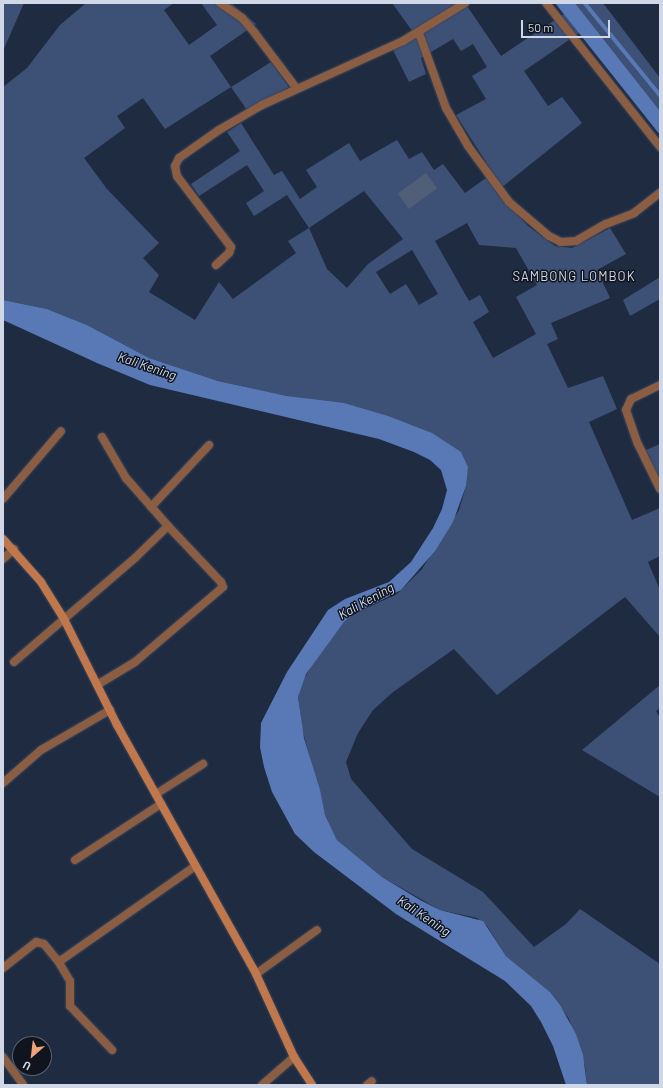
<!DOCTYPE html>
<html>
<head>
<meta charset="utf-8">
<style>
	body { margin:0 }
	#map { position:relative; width:663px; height:1088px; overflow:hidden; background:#1f2b41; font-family:Barlow,sans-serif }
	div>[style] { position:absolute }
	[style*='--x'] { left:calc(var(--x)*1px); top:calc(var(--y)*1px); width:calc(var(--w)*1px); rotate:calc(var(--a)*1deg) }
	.green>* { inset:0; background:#3d5176 }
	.water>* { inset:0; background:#5879b5 }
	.stream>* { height:3.5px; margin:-1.75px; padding:0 1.75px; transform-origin:1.75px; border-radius:1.75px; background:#5879b5 }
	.building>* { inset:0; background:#505e77; transform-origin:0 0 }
	.roads { filter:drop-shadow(0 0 1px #3b475c) drop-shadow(0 0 1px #3b475c) }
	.street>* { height:8px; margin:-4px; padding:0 4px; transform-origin:4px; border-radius:4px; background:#8b5d43 }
	.secondary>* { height:8px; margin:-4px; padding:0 4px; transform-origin:4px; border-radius:4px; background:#c1774c }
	span { translate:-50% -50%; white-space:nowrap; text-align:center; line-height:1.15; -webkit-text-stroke:3px #0f141e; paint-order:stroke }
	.neighbourhood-label { font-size:13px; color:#d0d8e7; letter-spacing:1px }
	.water-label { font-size:13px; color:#d2dcee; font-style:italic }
	.frame { position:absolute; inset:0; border:4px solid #d0d8e7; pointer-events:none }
	.north { position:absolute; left:12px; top:1036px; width:40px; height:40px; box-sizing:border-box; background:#0f141e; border:1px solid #5c626e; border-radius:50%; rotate:208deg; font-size:11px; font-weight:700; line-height:16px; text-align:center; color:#d0d8e7 }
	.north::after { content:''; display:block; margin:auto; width:14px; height:18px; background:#efa378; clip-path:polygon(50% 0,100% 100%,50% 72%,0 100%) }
	.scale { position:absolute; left:521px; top:20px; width:89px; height:18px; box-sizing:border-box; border:2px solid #d0d8e7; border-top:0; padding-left:5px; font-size:12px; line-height:14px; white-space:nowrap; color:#d0d8e7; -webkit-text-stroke:3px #0f141e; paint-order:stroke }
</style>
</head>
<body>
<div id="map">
	<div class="green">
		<div style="clip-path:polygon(3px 3px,24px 3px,3px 51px)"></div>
		<div style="clip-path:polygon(evenodd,86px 3px,174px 3px,164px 10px,189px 45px,217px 25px,201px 3px,231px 3px,256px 24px,210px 56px,231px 87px,271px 62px,289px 87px,247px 110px,231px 87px,165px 129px,143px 98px,117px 116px,125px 128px,84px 158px,107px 189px,159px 243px,143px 258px,159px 275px,149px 292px,195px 320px,219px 282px,233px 299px,296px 253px,288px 241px,309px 228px,287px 195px,254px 216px,246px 203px,264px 191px,247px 165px,199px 196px,191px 184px,240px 151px,227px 132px,241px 123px,274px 175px,282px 171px,300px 199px,317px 187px,306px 170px,349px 143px,360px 161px,397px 140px,409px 159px,422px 152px,434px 170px,443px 164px,465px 193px,493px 173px,456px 115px,486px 99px,472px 76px,487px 67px,473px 44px,461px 51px,453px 39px,421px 58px,426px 74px,409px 82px,390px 44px,413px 32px,392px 3px,465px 3px,501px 56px,564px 14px,579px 33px,524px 71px,548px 106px,562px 97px,582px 123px,496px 192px,528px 226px,555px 246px,572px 248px,610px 228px,626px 254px,597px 270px,610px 298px,551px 323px,558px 339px,547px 344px,568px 388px,603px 376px,617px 409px,589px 422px,632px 520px,660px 508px,660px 556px,648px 562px,660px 590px,660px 637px,625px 597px,497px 695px,454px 649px,393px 692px,373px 710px,358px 733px,346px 762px,351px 779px,412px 849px,483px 892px,534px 947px,566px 924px,580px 909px,660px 964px,660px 1085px,587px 1085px,585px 1066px,569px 1019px,550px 992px,506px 956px,487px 926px,477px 918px,440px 910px,382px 877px,337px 840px,325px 815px,302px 728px,298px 697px,302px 682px,319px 653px,344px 622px,354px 614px,397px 594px,422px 569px,459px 510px,466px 486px,358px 407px,287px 396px,218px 381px,149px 358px,87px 325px,47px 309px,3px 300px,3px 87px,27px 68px,60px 25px,86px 3px,364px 191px,403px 239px,368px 264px,347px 288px,327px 269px,309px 228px,364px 191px,86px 3px,467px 223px,479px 245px,516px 248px,537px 285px,516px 297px,536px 334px,493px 358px,473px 322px,489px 312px,480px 295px,469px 301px,435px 241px,467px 223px,86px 3px,412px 250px,438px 294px,419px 305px,406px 284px,390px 294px,376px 272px,412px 250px)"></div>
		<div style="clip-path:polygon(575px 3px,603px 3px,660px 78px,660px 111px)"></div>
		<div style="clip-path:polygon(660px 277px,660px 299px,630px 316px,623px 300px)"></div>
		<div style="clip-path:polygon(660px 444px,660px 481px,646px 450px)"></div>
		<div style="clip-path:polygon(660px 685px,660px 708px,656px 711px,660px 718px,660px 797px,582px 750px)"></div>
	</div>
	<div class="water">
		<div style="clip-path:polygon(555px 3px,575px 3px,660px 111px,660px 135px)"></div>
		<div style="clip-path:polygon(3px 300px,47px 309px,87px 325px,149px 358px,218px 381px,287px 396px,344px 403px,388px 416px,432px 433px,461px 452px,468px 467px,466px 486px,453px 522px,435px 551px,401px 590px,354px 614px,344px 622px,306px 674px,298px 697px,304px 738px,320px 790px,325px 815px,337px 840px,382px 877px,420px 900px,440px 910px,483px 921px,506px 956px,550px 992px,560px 1005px,576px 1034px,583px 1055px,587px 1085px,566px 1085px,553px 1046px,541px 1022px,531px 1006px,505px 981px,396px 914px,314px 852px,295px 834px,272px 792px,264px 767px,260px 747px,261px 723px,287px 672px,328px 610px,345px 599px,389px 582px,411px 562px,433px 528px,442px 509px,447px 490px,441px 470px,430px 460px,414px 452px,379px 439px,150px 385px,97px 363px,3px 320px)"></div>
	</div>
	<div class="stream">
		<div style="--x:585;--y:3;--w:119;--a:50.8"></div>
	</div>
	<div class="building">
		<div style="left:426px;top:173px;width:19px;height:35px;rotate:54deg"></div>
	</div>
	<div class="roads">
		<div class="street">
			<div style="--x:220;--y:3;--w:27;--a:34"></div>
			<div style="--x:242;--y:18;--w:18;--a:49"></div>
			<div style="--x:254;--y:32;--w:71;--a:53"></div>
			<div style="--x:546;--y:3;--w:184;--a:51.6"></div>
			<div style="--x:419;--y:33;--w:80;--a:70.2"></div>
			<div style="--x:446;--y:108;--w:44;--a:59.9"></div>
			<div style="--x:468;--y:146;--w:69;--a:53.8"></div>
			<div style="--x:509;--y:202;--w:52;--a:40.4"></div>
			<div style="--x:549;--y:236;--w:13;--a:27"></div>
			<div style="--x:561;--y:242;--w:15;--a:-4"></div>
			<div style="--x:576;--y:241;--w:34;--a:-30"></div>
			<div style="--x:606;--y:224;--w:30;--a:-21"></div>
			<div style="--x:634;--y:213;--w:33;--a:-38"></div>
			<div style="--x:216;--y:265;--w:18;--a:-43"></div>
			<div style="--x:229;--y:253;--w:6;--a:-72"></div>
			<div style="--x:231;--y:247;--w:89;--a:-127.3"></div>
			<div style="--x:177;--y:176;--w:10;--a:-101"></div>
			<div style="--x:175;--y:166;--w:9;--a:-63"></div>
			<div style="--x:179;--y:158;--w:49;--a:-35"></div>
			<div style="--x:219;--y:130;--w:50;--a:-30.2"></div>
			<div style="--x:262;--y:105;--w:155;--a:-24.4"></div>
			<div style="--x:403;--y:41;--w:73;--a:-31.5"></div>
			<div style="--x:660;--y:385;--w:32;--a:154"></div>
			<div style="--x:631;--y:399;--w:12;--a:114"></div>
			<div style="--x:626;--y:410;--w:36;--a:71"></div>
			<div style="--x:638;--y:444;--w:50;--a:63.9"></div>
			<div style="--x:102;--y:437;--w:48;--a:59.7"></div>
			<div style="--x:126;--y:478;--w:64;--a:48.8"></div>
			<div style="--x:3;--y:499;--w:89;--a:-49.5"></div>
			<div style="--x:151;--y:507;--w:85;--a:-46.9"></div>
			<div style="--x:3;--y:559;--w:15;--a:-42"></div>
			<div style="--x:14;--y:662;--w:160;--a:-40.7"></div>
			<div style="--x:135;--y:558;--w:46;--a:-44.1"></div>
			<div style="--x:168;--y:526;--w:77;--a:46.6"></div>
			<div style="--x:221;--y:582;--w:5;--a:68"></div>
			<div style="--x:223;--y:587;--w:116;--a:139.6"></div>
			<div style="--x:135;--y:662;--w:44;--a:148.8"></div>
			<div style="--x:3;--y:783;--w:50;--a:-41"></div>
			<div style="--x:41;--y:750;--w:80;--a:-30.1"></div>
			<div style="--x:156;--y:794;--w:56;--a:-32.6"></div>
			<div style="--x:75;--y:860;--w:103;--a:-33.1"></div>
			<div style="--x:58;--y:961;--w:23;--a:59"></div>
			<div style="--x:70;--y:981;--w:25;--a:90"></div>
			<div style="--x:70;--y:1006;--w:61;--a:46.3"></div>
			<div style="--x:3;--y:968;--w:42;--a:-38.2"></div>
			<div style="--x:36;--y:942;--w:8;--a:14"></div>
			<div style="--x:44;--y:944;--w:22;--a:51"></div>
			<div style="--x:58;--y:961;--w:5;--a:-22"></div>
			<div style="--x:63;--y:959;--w:160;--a:-35.1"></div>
			<div style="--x:256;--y:974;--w:75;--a:-35.8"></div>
			<div style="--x:3;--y:1057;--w:34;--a:54"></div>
			<div style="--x:262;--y:1085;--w:43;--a:-41.2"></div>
			<div style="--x:367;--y:1085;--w:6;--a:-39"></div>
		</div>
		<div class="secondary">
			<div style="--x:3;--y:539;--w:57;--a:48.5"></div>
			<div style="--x:41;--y:582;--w:44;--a:58.1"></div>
			<div style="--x:64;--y:619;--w:119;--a:63.4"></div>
			<div style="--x:117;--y:725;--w:285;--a:60.8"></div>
			<div style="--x:256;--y:974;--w:91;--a:65.4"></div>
			<div style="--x:294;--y:1057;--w:33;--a:57"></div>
		</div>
	</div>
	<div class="neighbourhood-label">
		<span style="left:574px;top:276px">SAMBONG LOMBOK</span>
	</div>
	<div class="water-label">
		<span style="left:147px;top:366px;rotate:19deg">Kali Kening</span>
		<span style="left:366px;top:601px;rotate:-29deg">Kali Kening</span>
		<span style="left:424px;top:916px;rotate:34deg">Kali Kening</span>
	</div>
	<div class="frame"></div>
	<div class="north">U</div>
	<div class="scale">50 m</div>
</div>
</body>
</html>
